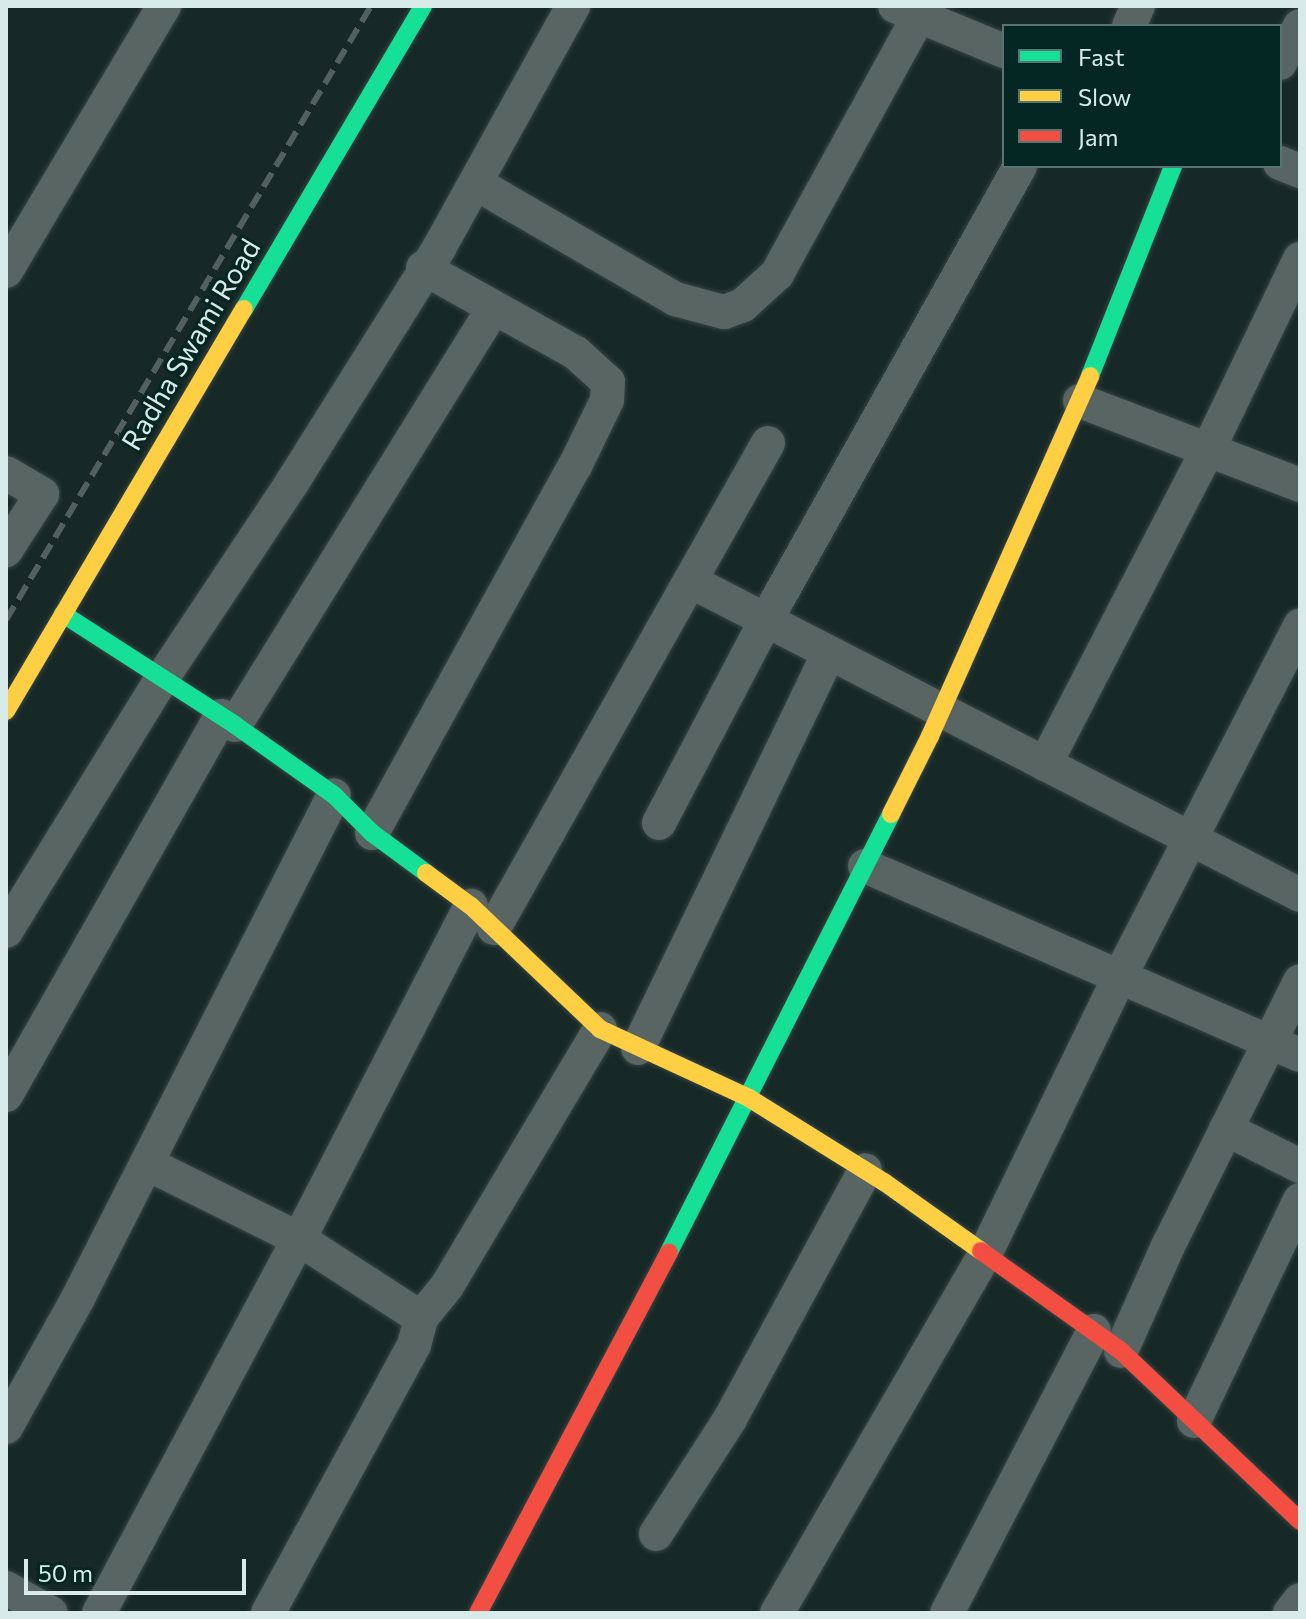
<!DOCTYPE html>
<html>
<head>
<meta charset="utf-8">
<style>
	body { margin:0 }
	#map { position:relative; width:1306px; height:1619px; overflow:hidden; background:#172927; font-family:Commissioner,sans-serif }
	div>[style] { position:absolute }
	[style*='--x'] { left:calc(var(--x)*1px); top:calc(var(--y)*1px); width:calc(var(--w)*1px); rotate:calc(var(--a)*1deg) }
	.roads { filter:drop-shadow(0 0 2px #374543) drop-shadow(0 0 2px #374543) }
	.street>* { height:34px; margin:-17px; padding:0 17px; transform-origin:17px; border-radius:17px; background:#586563 }
	.fast>* { height:18px; margin:-9px; padding:0 9px; transform-origin:9px; border-radius:9px; background:#16e098 }
	.slow>* { height:18px; margin:-9px; padding:0 9px; transform-origin:9px; border-radius:9px; background:#ffcf43 }
	.jam>* { height:18px; margin:-9px; padding:0 9px; transform-origin:9px; border-radius:9px; background:#f24e42 }
	.rail>* { height:6px; margin-top:-3px; transform-origin:0; background:repeating-linear-gradient(90deg,#52605e 0 16px,transparent 0 24px) }
	span { translate:-50% -50%; white-space:nowrap; text-align:center; line-height:1.15; -webkit-text-stroke:6px #042723; paint-order:stroke }
	.street-label { font-size:28px; color:#d9ebe8 }
	.frame { position:absolute; inset:0; border:8px solid #d9ebe8; pointer-events:none }
	.legend { position:absolute; left:1002px; top:24px; width:280px; height:144px; box-sizing:border-box; background:#042723; border:2px solid #597572; margin:0; padding:10px 14px; list-style:none; font-size:24px; color:#d9ebe8 }
	.legend li { display:flex; align-items:center; gap:16px; height:40px }
	.legend b { width:40px; border:2px solid #597572 }
	.scale { position:absolute; left:24px; top:1559px; width:222px; height:36px; box-sizing:border-box; border:4px solid #d9ebe8; border-top:0; padding-left:10px; font-size:24px; line-height:28px; white-space:nowrap; color:#d9ebe8; -webkit-text-stroke:6px #042723; paint-order:stroke }
</style>
</head>
<body>
<div id="map">
	<div class="roads">
		<div class="street">
			<div style="--x:895;--y:6;--w:118;--a:22.4"></div>
			<div style="--x:1129;--y:26;--w:22;--a:-66"></div>
			<div style="--x:1280;--y:63;--w:42;--a:-61.6"></div>
			<div style="--x:1280;--y:163;--w:22;--a:22"></div>
			<div style="--x:477;--y:184;--w:229;--a:30.1"></div>
			<div style="--x:675;--y:299;--w:51;--a:14.9"></div>
			<div style="--x:724;--y:312;--w:20;--a:-20"></div>
			<div style="--x:743;--y:305;--w:46;--a:-42.4"></div>
			<div style="--x:777;--y:274;--w:293;--a:-61.2"></div>
			<div style="--x:6;--y:271;--w:309;--a:-59.2"></div>
			<div style="--x:1080;--y:401;--w:235;--a:20.9"></div>
			<div style="--x:6;--y:473;--w:42;--a:30.3"></div>
			<div style="--x:42;--y:494;--w:67;--a:122.7"></div>
			<div style="--x:690;--y:581;--w:686;--a:27.24"></div>
			<div style="--x:235;--y:725;--w:490;--a:-58.2"></div>
			<div style="--x:1045;--y:764;--w:354;--a:-62.6"></div>
			<div style="--x:1208;--y:450;--w:212;--a:-64.3"></div>
			<div style="--x:659;--y:823;--w:229;--a:-62.2"></div>
			<div style="--x:766;--y:620;--w:520;--a:-60.77"></div>
			<div style="--x:372;--y:833;--w:419;--a:-61.1"></div>
			<div style="--x:575;--y:466;--w:73;--a:-64.1"></div>
			<div style="--x:607;--y:400;--w:18;--a:-87"></div>
			<div style="--x:608;--y:382;--w:43;--a:-137.8"></div>
			<div style="--x:576;--y:353;--w:175;--a:-150.9"></div>
			<div style="--x:865;--y:866;--w:474;--a:23.5"></div>
			<div style="--x:494;--y:928;--w:557;--a:-60.54"></div>
			<div style="--x:6;--y:931;--w:295;--a:-58.3"></div>
			<div style="--x:161;--y:680;--w:239;--a:-56.4"></div>
			<div style="--x:293;--y:481;--w:275;--a:-57.9"></div>
			<div style="--x:439;--y:248;--w:277;--a:-61"></div>
			<div style="--x:638;--y:1048;--w:439;--a:-64.2"></div>
			<div style="--x:6;--y:1095;--w:436;--a:-60.4"></div>
			<div style="--x:1226;--y:1129;--w:83;--a:26.6"></div>
			<div style="--x:148;--y:1164;--w:169;--a:26.4"></div>
			<div style="--x:299;--y:1239;--w:145;--a:32.9"></div>
			<div style="--x:1121;--y:1351;--w:113;--a:-65.9"></div>
			<div style="--x:1167;--y:1248;--w:298;--a:-63.5"></div>
			<div style="--x:1194;--y:1421;--w:245;--a:-64.4"></div>
			<div style="--x:6;--y:1427;--w:148;--a:-60.8"></div>
			<div style="--x:78;--y:1298;--w:564;--a:-63.03"></div>
			<div style="--x:656;--y:1534;--w:137;--a:-57.2"></div>
			<div style="--x:730;--y:1419;--w:283;--a:-61.5"></div>
			<div style="--x:6;--y:1588;--w:51;--a:29.1"></div>
			<div style="--x:99;--y:1613;--w:424;--a:-61.9"></div>
			<div style="--x:299;--y:1239;--w:375;--a:-62.7"></div>
			<div style="--x:268;--y:1613;--w:305;--a:-61.4"></div>
			<div style="--x:414;--y:1345;--w:28;--a:-75"></div>
			<div style="--x:421;--y:1318;--w:41;--a:-50.9"></div>
			<div style="--x:447;--y:1286;--w:299;--a:-59.2"></div>
			<div style="--x:777;--y:1613;--w:415;--a:-59.9"></div>
			<div style="--x:985;--y:1254;--w:309;--a:-64.1"></div>
			<div style="--x:1120;--y:976;--w:394;--a:-62.8"></div>
			<div style="--x:947;--y:1613;--w:318;--a:-62.5"></div>
			<div style="--x:1290;--y:1613;--w:16;--a:-52"></div>
		</div>
		<div class="fast">
			<div style="--x:244;--y:309;--w:352;--a:-59.4"></div>
			<div style="--x:1090;--y:376;--w:226;--a:-68.4"></div>
			<div style="--x:63;--y:614;--w:205;--a:32.8"></div>
			<div style="--x:235;--y:725;--w:121;--a:35.3"></div>
			<div style="--x:334;--y:795;--w:54;--a:45"></div>
			<div style="--x:372;--y:833;--w:67;--a:36.5"></div>
			<div style="--x:669;--y:1252;--w:491;--a:-63.1"></div>
		</div>
		<div class="slow">
			<div style="--x:6;--y:711;--w:467;--a:-59.4"></div>
			<div style="--x:891;--y:814;--w:87;--a:-63.4"></div>
			<div style="--x:930;--y:736;--w:394;--a:-66"></div>
			<div style="--x:426;--y:873;--w:56;--a:36.3"></div>
			<div style="--x:471;--y:906;--w:178;--a:43.6"></div>
			<div style="--x:600;--y:1029;--w:164;--a:24.8"></div>
			<div style="--x:749;--y:1098;--w:159;--a:31.9"></div>
			<div style="--x:884;--y:1182;--w:119;--a:35.4"></div>
		</div>
		<div class="jam">
			<div style="--x:981;--y:1251;--w:172;--a:35.5"></div>
			<div style="--x:1121;--y:1351;--w:247;--a:43.5"></div>
			<div style="--x:478;--y:1613;--w:408;--a:-62.1"></div>
		</div>
	</div>
	<div class="rail">
		<div style="--x:6;--y:620;--w:714;--a:-59.27"></div>
	</div>
	<div class="street-label">
		<span style="left:190px;top:344px;rotate:-59deg">Radha Swami Road</span>
	</div>
	<div class="frame"></div>
	<ul class="legend">
	<li><b style="height:10px;background:#16e098"></b>Fast</li>
	<li><b style="height:10px;background:#ffcf43"></b>Slow</li>
	<li><b style="height:10px;background:#f24e42"></b>Jam</li>
	</ul>
	<div class="scale">50 m</div>
</div>
</body>
</html>
